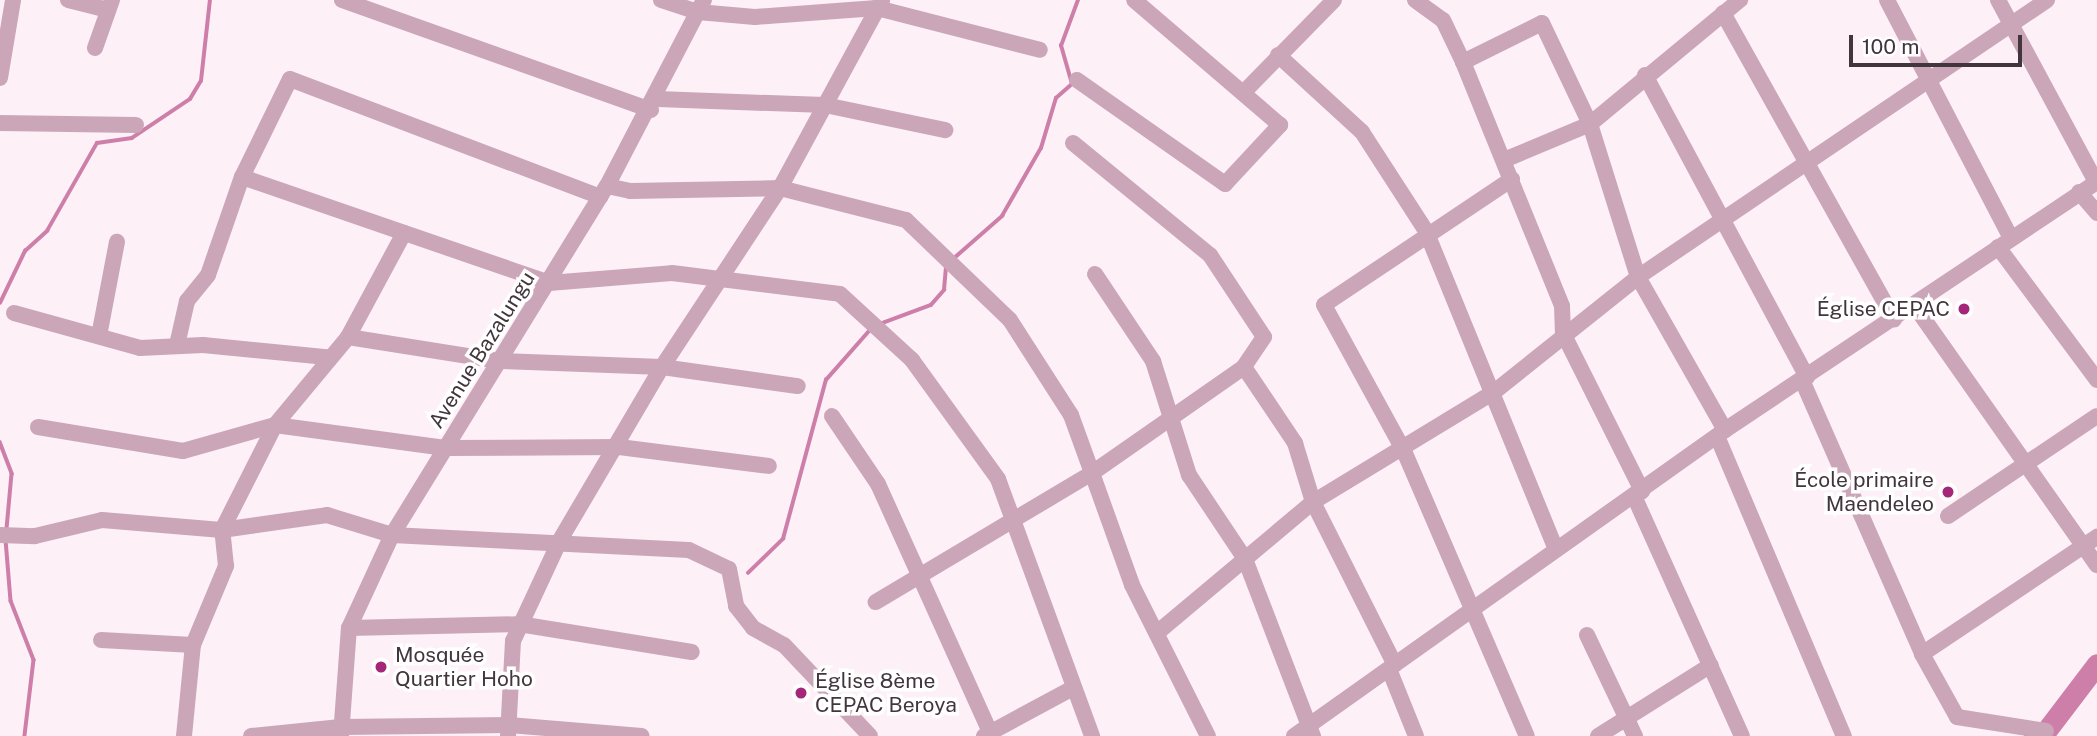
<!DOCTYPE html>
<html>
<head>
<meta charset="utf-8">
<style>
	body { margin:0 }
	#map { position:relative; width:2097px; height:736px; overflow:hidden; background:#fdf1f7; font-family:"Public Sans",sans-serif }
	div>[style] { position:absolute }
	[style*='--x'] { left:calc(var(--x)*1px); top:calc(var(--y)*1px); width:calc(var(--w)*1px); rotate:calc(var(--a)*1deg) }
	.stream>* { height:3.5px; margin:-1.75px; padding:0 1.75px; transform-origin:1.75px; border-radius:1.75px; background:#cd7faa }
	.river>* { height:21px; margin:-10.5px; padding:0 10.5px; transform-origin:10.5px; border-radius:10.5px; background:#cd7faa }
	.minor>* { height:16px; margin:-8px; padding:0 8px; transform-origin:8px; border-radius:8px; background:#cba6b9 }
	.dots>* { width:19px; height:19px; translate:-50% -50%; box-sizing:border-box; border:4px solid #fff; border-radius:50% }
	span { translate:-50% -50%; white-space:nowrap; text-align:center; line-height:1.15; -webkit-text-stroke:7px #fff; paint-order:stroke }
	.poi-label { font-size:21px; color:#42363c }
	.right { translate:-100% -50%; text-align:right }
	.left { translate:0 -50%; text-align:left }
	.street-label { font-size:21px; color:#42363c }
	.scale { position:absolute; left:1849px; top:35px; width:173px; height:32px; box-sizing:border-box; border:4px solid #42363c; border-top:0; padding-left:9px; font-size:21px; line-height:24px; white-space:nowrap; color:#42363c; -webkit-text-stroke:5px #fff; paint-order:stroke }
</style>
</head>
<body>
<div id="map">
	<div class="stream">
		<div style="--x:952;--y:260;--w:67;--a:-41.3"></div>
		<div style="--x:1002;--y:216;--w:78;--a:-60.2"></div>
		<div style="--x:1041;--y:148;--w:52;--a:-73.3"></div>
		<div style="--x:1056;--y:98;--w:21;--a:-41"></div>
		<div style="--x:1072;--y:84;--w:40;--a:-106"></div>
		<div style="--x:1061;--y:46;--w:49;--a:-69.7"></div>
		<div style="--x:0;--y:303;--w:58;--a:-64.3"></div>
		<div style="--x:25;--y:251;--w:30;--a:-42"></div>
		<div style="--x:47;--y:231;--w:101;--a:-60.4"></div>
		<div style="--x:97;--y:143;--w:35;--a:-8"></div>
		<div style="--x:132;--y:138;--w:70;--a:-33.9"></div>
		<div style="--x:190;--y:99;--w:21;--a:-59"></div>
		<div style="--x:201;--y:81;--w:81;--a:-83.7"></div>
		<div style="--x:880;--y:324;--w:54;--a:-20.4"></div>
		<div style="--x:931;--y:305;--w:20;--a:-49"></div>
		<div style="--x:944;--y:290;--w:25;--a:-85"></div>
		<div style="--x:0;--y:442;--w:34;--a:69"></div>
		<div style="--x:12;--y:474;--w:55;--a:95.2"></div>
		<div style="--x:6;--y:540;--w:61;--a:85.3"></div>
		<div style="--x:11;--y:601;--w:63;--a:68.7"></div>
		<div style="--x:34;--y:660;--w:77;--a:96.8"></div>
		<div style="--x:748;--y:573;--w:49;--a:-44.2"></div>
		<div style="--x:783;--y:539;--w:165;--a:-74.9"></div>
		<div style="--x:826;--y:380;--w:67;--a:-48.7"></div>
	</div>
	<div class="river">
		<div style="--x:2034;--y:736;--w:13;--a:-23"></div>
		<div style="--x:2046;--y:731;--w:84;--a:-52.7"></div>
	</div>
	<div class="minor">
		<div style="--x:68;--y:0;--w:41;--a:14"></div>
		<div style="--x:342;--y:0;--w:328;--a:19.6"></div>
		<div style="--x:661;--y:0;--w:39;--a:18"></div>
		<div style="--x:698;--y:12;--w:57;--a:5"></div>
		<div style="--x:755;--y:17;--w:122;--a:-4.2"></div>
		<div style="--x:877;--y:8;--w:168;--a:14.4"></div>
		<div style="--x:1415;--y:0;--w:34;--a:36"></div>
		<div style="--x:1443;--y:20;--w:47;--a:64.5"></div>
		<div style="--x:1463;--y:62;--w:263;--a:67.9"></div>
		<div style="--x:1562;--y:306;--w:27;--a:88"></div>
		<div style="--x:1563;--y:333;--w:177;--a:63.4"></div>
		<div style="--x:1887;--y:0;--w:268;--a:62.5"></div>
		<div style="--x:1998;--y:0;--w:207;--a:61.7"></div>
		<div style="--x:1723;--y:13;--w:351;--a:60.8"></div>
		<div style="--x:95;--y:48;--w:51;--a:-70.5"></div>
		<div style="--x:1278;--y:55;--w:114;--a:42.5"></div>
		<div style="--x:1362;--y:132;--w:118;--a:57.1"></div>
		<div style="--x:1426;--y:231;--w:344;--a:67.8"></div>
		<div style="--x:1463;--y:62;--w:88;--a:-26.3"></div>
		<div style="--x:1542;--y:23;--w:112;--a:64.6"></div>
		<div style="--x:1590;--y:124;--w:160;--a:72.6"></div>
		<div style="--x:1638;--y:277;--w:176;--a:60.4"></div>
		<div style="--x:1645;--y:75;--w:343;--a:61.8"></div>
		<div style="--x:0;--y:78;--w:79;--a:-80.5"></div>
		<div style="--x:1077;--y:80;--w:181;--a:35.1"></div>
		<div style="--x:1225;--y:184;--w:81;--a:-47"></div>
		<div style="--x:1280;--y:125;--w:192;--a:-139.4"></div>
		<div style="--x:1243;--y:93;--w:130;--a:-45.6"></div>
		<div style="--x:658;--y:99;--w:167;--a:2.1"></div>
		<div style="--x:825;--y:105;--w:123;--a:11.8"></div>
		<div style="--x:0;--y:123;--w:136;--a:0.8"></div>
		<div style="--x:1073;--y:143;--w:177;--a:39.3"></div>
		<div style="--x:1210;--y:255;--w:98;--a:56.6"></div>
		<div style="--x:1264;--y:337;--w:36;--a:124"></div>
		<div style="--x:1244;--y:367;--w:185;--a:145.1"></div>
		<div style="--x:1092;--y:473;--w:119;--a:70.3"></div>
		<div style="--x:1132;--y:585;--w:169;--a:63.3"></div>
		<div style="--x:1504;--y:160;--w:93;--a:-22.7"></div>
		<div style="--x:1590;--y:124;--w:195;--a:-39.6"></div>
		<div style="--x:242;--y:177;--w:325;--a:19"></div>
		<div style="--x:549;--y:283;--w:123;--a:-4.6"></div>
		<div style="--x:672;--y:273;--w:169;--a:7.1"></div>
		<div style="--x:840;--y:294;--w:98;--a:42.5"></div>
		<div style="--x:912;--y:360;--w:147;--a:54.1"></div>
		<div style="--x:998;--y:479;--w:274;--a:69.9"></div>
		<div style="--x:1512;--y:179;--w:226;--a:146.2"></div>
		<div style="--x:1324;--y:305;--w:166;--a:61.3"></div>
		<div style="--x:1404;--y:451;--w:310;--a:66.7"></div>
		<div style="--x:607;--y:186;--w:24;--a:12"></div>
		<div style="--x:630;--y:191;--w:150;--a:-1.1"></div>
		<div style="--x:780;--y:188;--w:130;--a:14.3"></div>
		<div style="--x:906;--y:220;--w:144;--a:43.9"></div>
		<div style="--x:1010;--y:320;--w:113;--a:57.3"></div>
		<div style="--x:1071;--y:415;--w:62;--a:70.1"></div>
		<div style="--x:1092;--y:473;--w:252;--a:149.2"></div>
		<div style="--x:2079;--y:192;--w:28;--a:49"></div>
		<div style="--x:1998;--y:247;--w:166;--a:53.3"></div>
		<div style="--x:1095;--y:274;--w:105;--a:56.3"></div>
		<div style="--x:1153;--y:361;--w:120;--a:72.5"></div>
		<div style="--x:1189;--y:475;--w:101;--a:56.3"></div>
		<div style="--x:1245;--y:559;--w:190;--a:69"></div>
		<div style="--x:1914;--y:305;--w:318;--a:54.9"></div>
		<div style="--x:14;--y:313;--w:131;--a:15.5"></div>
		<div style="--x:140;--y:348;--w:63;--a:-2.7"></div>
		<div style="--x:203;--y:345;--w:124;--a:5.6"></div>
		<div style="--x:99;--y:336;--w:96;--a:-79.2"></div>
		<div style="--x:348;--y:337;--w:154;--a:9"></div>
		<div style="--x:500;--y:361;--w:162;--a:2.1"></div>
		<div style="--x:662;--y:367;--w:137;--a:8"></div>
		<div style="--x:177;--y:345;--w:45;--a:-77.2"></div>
		<div style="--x:187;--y:301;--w:33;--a:-51"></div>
		<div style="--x:208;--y:275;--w:104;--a:-70.9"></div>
		<div style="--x:242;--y:177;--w:109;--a:-63.9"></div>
		<div style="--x:290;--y:79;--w:332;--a:20.8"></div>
		<div style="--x:1244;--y:367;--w:92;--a:56.1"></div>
		<div style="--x:1295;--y:443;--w:62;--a:73"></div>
		<div style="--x:1313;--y:502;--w:182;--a:63.3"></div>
		<div style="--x:1802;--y:380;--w:299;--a:66.3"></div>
		<div style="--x:1922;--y:654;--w:72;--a:60.9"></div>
		<div style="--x:1957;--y:717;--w:90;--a:8.9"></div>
		<div style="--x:832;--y:416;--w:82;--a:55.9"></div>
		<div style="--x:878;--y:484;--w:277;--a:65.7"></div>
		<div style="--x:38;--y:427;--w:147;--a:9.4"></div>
		<div style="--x:183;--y:451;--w:96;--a:-15.8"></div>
		<div style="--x:275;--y:425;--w:172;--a:7.7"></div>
		<div style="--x:445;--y:448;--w:174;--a:-0.3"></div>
		<div style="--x:619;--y:447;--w:151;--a:7.2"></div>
		<div style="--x:1717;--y:436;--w:326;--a:67.1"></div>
		<div style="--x:1634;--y:496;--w:263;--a:65.8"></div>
		<div style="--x:1948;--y:516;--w:179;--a:-33.9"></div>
		<div style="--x:0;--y:535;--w:35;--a:2"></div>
		<div style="--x:35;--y:536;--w:69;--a:-13.4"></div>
		<div style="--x:102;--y:520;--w:120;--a:4.8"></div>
		<div style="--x:222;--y:530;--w:106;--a:-8.1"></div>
		<div style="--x:327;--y:515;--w:68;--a:17.1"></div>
		<div style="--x:392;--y:535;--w:297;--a:2.9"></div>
		<div style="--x:689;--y:550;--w:44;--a:25.4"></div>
		<div style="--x:729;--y:569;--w:38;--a:79"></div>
		<div style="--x:736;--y:606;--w:28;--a:52"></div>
		<div style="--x:753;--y:628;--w:35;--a:29"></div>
		<div style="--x:784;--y:645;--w:125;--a:46.6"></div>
		<div style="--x:349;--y:628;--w:170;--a:-1.3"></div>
		<div style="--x:519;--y:624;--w:175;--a:9.2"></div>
		<div style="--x:1158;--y:632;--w:202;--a:-40"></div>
		<div style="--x:1313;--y:502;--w:212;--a:-31.3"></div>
		<div style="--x:1494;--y:392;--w:184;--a:-38.6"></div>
		<div style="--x:1638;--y:277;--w:494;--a:-34.1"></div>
		<div style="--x:1587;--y:635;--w:112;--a:64.6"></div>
		<div style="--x:101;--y:640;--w:92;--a:3.1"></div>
		<div style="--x:1922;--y:654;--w:211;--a:-33.8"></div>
		<div style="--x:1389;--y:669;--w:72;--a:68.1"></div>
		<div style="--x:184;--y:736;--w:91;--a:-84.4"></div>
		<div style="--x:193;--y:645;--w:86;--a:-67.3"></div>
		<div style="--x:226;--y:566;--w:36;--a:-96"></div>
		<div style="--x:222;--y:530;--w:118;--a:-63.2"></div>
		<div style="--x:275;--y:425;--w:114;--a:-50.3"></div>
		<div style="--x:348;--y:337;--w:118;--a:-61.7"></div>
		<div style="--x:251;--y:736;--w:90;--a:-5.7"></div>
		<div style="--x:341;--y:727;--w:168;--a:-0.7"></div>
		<div style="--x:509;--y:725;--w:133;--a:4.7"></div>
		<div style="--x:341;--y:736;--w:108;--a:-85.8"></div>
		<div style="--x:349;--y:628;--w:102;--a:-65.2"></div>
		<div style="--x:392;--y:535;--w:410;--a:-58.4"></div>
		<div style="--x:607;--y:186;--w:210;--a:-62.5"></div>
		<div style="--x:508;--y:736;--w:95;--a:-87"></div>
		<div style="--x:513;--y:641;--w:111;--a:-65"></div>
		<div style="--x:560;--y:540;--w:201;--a:-59.5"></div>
		<div style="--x:662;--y:367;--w:214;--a:-56.6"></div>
		<div style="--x:780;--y:188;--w:214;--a:-61.5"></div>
		<div style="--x:984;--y:736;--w:99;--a:-28.4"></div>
		<div style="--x:1294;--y:736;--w:529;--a:-35.37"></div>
		<div style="--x:1725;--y:430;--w:447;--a:-33.7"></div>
		<div style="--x:1598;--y:736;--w:133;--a:-32.1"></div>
	</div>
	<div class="dots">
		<div style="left:1964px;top:309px;background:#a52779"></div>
		<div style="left:1948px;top:492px;background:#a52779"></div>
		<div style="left:381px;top:667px;background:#a52779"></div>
		<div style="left:801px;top:693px;background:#a52779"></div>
	</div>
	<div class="poi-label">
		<span class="right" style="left:1950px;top:309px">Église CEPAC</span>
		<span class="right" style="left:1934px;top:492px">École primaire<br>Maendeleo</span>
		<span class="left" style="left:395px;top:667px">Mosquée<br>Quartier Hoho</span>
		<span class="left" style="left:815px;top:693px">Église 8ème<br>CEPAC Beroya</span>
	</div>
	<div class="street-label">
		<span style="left:482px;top:350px;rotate:-58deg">Avenue Bazalungu</span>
	</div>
	<div class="scale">100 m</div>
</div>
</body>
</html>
